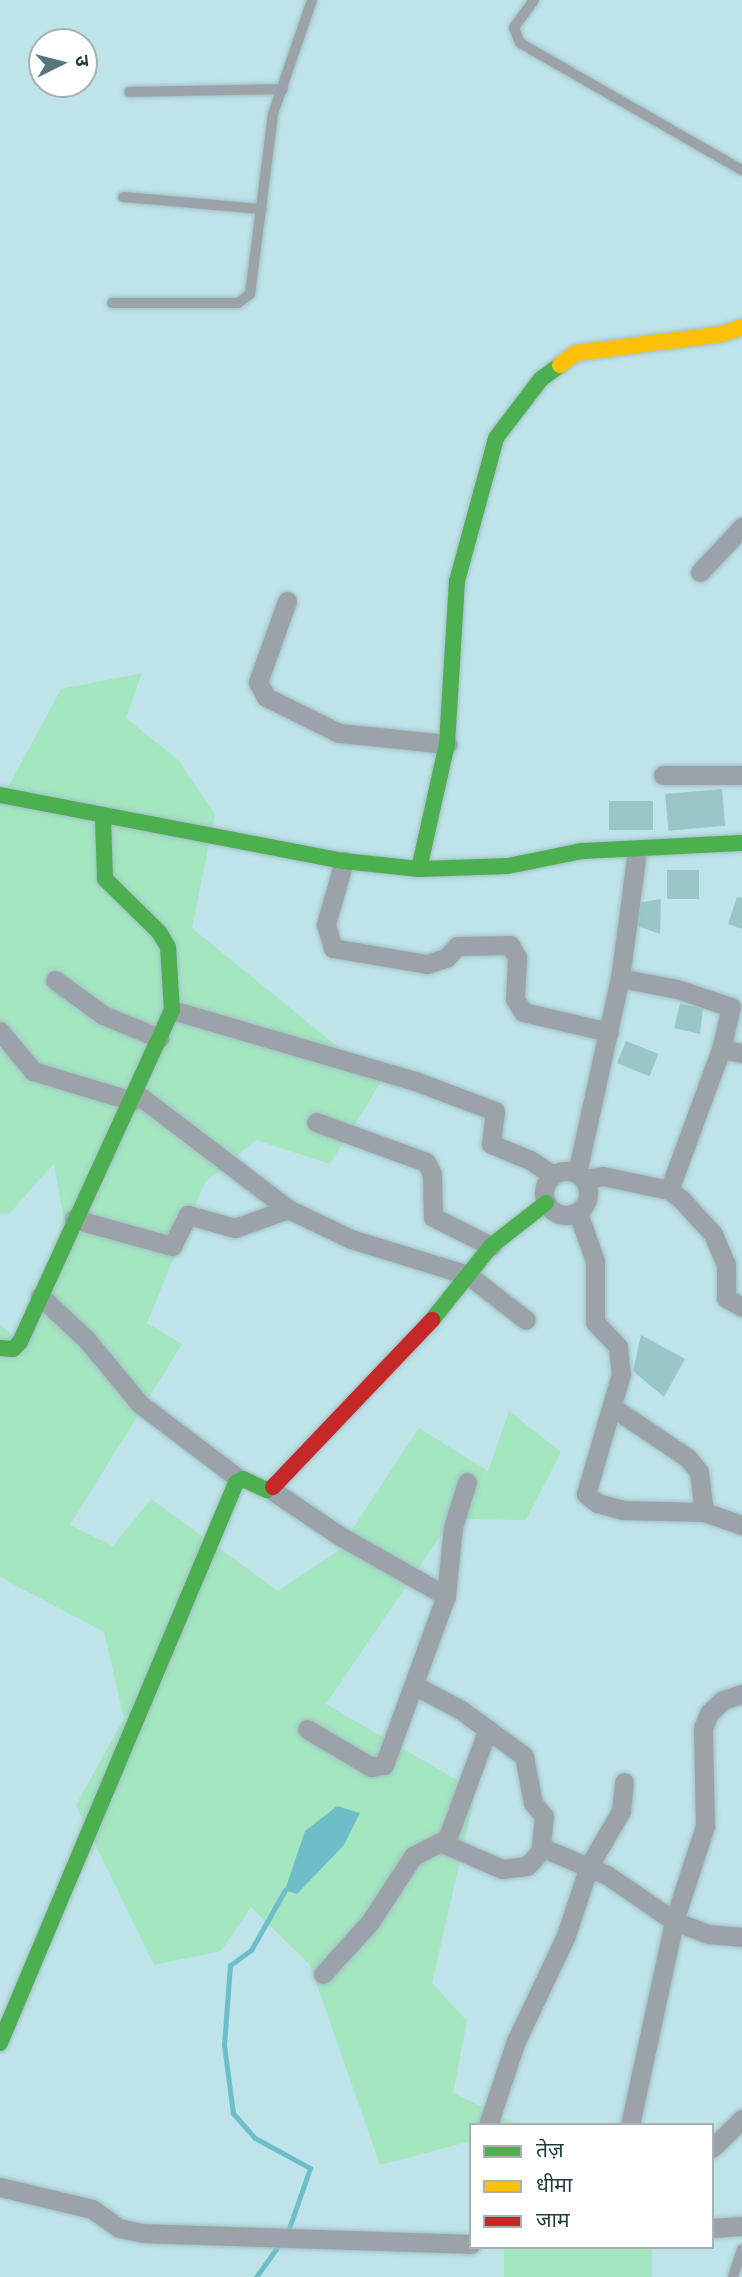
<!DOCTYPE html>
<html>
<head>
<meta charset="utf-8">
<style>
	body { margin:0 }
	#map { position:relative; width:742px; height:2277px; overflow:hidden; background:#bee4ea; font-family:Montserrat,"Noto Sans Devanagari",sans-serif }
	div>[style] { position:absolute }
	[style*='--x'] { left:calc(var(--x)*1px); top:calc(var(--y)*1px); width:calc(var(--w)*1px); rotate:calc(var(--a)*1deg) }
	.green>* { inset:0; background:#a3e6c0; transform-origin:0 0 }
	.water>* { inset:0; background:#6ebec9 }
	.stream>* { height:5px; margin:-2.5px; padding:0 2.5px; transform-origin:2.5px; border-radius:2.5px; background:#6ebec9 }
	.building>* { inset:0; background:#99c6c7; transform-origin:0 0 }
	.roads { filter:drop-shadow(0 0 2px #a1c0c5) drop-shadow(0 0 2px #a1c0c5) }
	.lane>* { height:10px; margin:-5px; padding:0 5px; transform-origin:5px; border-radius:5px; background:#9ca3a8 }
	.street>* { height:19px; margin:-9.5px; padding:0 9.5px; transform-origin:9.5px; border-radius:9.5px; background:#9ca3a8 }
	.street>.ring { margin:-9.5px; padding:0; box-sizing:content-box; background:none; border:19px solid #9ca3a8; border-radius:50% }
	.fast>* { height:16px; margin:-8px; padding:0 8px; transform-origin:8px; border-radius:8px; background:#4caf50 }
	.slow>* { height:16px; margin:-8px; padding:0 8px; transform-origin:8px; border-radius:8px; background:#ffc107 }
	.jam>* { height:16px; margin:-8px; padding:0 8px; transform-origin:8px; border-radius:8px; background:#c62828 }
	span { translate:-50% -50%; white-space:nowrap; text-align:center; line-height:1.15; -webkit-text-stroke:5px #fff; paint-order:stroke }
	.legend { position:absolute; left:469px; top:2123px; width:245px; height:126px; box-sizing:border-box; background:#fff; border:2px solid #a5b1b3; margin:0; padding:9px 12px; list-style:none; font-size:21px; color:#1e3b40 }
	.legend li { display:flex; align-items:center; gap:14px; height:35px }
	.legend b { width:35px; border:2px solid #a5b1b3 }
	.north { position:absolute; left:28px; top:28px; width:70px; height:70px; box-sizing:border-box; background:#fff; border:2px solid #a5b1b3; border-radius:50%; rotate:84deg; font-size:19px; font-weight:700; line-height:28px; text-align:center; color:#1e3b40 }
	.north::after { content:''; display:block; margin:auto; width:24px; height:32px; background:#56767c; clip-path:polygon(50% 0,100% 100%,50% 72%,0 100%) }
</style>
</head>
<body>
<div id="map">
	<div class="green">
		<div style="clip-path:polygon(142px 673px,126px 718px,178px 760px,215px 814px,192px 928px,381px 1082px,330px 1164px,256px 1140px,205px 1182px,147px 1323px,182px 1344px,70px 1525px,113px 1546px,151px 1499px,278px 1591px,338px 1551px,419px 1428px,488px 1471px,509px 1411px,561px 1452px,526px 1520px,452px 1519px,326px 1704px,476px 1791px,432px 1983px,467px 2021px,453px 2093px,519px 2125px,471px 2125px,471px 2141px,380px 2165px,310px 1965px,251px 1907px,221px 1951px,154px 1965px,76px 1805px,124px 1718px,104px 1632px,0 1577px,0 1324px,20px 1342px,64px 1220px,54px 1163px,10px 1213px,0 1214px,0 802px,61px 689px)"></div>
		<div style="left:504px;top:2247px;width:148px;height:30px"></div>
	</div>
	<div class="water">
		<div style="clip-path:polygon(337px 1806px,360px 1813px,344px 1845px,297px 1894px,285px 1890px,305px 1831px)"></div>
	</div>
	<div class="stream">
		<div style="--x:285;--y:1890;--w:69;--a:119.5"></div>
		<div style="--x:251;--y:1950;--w:26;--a:144"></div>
		<div style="--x:230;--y:1965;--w:80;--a:94.3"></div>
		<div style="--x:224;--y:2045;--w:69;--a:82.5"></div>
		<div style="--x:233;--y:2113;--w:33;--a:49"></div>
		<div style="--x:255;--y:2138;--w:63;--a:28.6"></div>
		<div style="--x:310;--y:2168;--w:70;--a:109.2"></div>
		<div style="--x:256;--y:2277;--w:43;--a:-54.5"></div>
	</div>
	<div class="building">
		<div style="left:722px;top:789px;width:37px;height:57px;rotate:85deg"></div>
		<div style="left:653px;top:801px;width:29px;height:44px;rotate:90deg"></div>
		<div style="left:667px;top:870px;width:32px;height:29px"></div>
		<div style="clip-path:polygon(737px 897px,742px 898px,742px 929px,728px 924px)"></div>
		<div style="clip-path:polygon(661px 899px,660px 934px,637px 926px,638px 903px)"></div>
		<div style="clip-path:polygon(680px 1004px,703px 1008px,700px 1034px,674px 1028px)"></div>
		<div style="left:626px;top:1041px;width:35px;height:24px;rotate:22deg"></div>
		<div style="clip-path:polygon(641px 1335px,685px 1359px,664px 1397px,633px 1371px)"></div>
	</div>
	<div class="roads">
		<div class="lane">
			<div style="--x:534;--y:0;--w:34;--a:126"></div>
			<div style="--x:514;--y:28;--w:16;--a:68"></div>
			<div style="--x:520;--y:43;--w:256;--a:29.8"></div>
			<div style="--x:129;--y:92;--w:154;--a:-1.1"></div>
			<div style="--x:123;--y:197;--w:139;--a:5"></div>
			<div style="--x:112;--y:303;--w:126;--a:0"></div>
			<div style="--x:238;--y:303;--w:15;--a:-37"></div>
			<div style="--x:250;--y:294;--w:181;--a:-82.7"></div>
			<div style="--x:273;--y:114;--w:120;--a:-71.1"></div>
			<div style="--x:733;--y:2277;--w:29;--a:-72"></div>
		</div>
		<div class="street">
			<div style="--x:700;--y:572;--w:62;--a:-47"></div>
			<div style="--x:287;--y:601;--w:86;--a:109.7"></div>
			<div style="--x:258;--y:682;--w:17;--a:62"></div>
			<div style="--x:266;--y:697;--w:81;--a:26.3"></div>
			<div style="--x:339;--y:733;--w:109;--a:5.8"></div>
			<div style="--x:663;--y:775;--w:79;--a:0"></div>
			<div style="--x:344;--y:861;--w:66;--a:105.9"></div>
			<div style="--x:326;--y:924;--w:25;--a:74"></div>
			<div style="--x:333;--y:948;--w:95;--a:9.7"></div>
			<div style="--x:427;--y:964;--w:20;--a:-18"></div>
			<div style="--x:446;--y:958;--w:16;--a:-47"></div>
			<div style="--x:457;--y:946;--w:53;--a:-1.1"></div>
			<div style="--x:510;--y:945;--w:14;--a:60"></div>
			<div style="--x:517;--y:957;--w:42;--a:92.7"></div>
			<div style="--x:515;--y:999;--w:15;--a:58"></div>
			<div style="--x:523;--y:1012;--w:88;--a:13.1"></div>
			<div style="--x:620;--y:978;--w:58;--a:10.9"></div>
			<div style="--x:677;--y:989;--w:57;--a:18.4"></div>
			<div style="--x:731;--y:1007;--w:43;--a:103.4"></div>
			<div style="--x:721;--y:1049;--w:150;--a:110.2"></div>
			<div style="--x:55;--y:980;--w:59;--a:36.1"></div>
			<div style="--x:103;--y:1015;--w:61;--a:22.3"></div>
			<div style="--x:172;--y:1010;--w:253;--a:16.3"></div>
			<div style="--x:415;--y:1081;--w:85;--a:20.6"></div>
			<div style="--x:495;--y:1111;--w:33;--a:97"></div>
			<div style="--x:491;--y:1144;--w:42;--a:22.3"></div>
			<div style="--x:530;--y:1160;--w:27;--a:33"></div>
			<div style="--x:0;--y:1031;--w:52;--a:50.5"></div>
			<div style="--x:33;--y:1071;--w:103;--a:16.9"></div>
			<div style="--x:721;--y:1049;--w:21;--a:11"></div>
			<div style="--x:137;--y:1094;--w:190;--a:37.3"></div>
			<div style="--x:288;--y:1209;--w:70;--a:25.5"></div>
			<div style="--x:351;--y:1239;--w:122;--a:17.1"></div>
			<div style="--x:468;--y:1275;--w:73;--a:37.8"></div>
			<div style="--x:316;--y:1122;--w:117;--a:20"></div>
			<div style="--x:426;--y:1162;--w:13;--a:63"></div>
			<div style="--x:432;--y:1174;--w:43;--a:88.7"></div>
			<div style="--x:433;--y:1217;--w:65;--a:26.6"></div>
			<div class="ring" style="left:544px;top:1171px;width:25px;height:25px"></div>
			<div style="--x:577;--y:1173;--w:200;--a:-77.6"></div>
			<div style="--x:620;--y:978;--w:129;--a:-82.4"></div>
			<div style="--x:584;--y:1179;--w:19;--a:-9"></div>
			<div style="--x:603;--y:1176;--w:67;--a:12"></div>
			<div style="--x:669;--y:1190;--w:15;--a:37"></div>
			<div style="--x:681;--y:1199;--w:47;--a:47.6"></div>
			<div style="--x:713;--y:1234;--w:33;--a:67"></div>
			<div style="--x:726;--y:1264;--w:34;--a:90"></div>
			<div style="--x:726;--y:1298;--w:18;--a:29"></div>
			<div style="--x:578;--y:1213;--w:51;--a:70.5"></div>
			<div style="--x:595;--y:1261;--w:61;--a:90"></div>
			<div style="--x:595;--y:1322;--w:34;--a:47"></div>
			<div style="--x:618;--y:1347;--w:27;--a:84"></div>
			<div style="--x:621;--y:1374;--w:125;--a:106.3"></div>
			<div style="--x:586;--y:1494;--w:14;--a:39"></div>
			<div style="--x:597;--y:1503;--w:27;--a:15"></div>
			<div style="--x:623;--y:1510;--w:81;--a:1.4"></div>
			<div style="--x:704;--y:1512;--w:40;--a:18.9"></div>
			<div style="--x:74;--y:1219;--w:102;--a:15.4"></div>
			<div style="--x:172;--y:1246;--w:35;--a:-63"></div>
			<div style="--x:188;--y:1215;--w:49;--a:15.5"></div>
			<div style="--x:235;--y:1228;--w:56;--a:-19.7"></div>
			<div style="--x:40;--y:1296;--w:64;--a:43.1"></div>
			<div style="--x:87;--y:1340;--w:83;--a:50.4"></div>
			<div style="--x:140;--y:1404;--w:124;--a:37.1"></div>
			<div style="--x:615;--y:1409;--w:88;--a:33.9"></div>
			<div style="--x:688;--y:1458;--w:18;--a:52"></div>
			<div style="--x:699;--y:1472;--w:40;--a:82.9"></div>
			<div style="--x:270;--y:1489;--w:84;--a:33.9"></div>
			<div style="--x:340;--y:1536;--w:122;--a:29.5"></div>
			<div style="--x:414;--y:1685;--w:53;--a:28"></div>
			<div style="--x:461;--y:1710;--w:78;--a:36.1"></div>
			<div style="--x:524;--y:1756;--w:48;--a:79.2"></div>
			<div style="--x:533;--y:1803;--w:17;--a:50"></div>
			<div style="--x:544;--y:1816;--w:31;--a:96"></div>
			<div style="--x:541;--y:1847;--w:72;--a:23"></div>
			<div style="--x:607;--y:1875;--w:81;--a:34.5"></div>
			<div style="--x:674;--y:1921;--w:36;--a:21"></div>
			<div style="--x:708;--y:1934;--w:34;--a:5"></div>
			<div style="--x:307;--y:1729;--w:74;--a:30.7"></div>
			<div style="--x:371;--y:1767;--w:13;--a:-9"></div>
			<div style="--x:384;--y:1765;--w:180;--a:-69.9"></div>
			<div style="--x:446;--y:1596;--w:69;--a:-84.2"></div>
			<div style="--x:453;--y:1527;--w:47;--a:-72.7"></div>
			<div style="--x:442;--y:1843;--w:65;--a:23.4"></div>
			<div style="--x:502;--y:1869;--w:25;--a:-7"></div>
			<div style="--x:527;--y:1866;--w:25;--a:-47"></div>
			<div style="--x:323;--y:1974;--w:70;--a:-47.9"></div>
			<div style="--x:370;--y:1922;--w:79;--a:-56.9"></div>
			<div style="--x:413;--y:1856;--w:38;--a:-27"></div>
			<div style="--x:447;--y:1839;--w:117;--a:-69.6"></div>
			<div style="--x:488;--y:2125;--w:89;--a:-71.6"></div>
			<div style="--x:516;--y:2041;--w:114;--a:-64.6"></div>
			<div style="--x:565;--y:1938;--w:76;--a:-71.6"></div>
			<div style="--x:589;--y:1866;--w:64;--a:-59.8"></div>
			<div style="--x:621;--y:1811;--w:29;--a:-84"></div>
			<div style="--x:630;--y:2125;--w:209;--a:-77.8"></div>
			<div style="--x:674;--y:1921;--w:100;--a:-71.9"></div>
			<div style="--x:705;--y:1826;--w:98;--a:-91.2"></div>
			<div style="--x:703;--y:1728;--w:16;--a:-68"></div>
			<div style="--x:709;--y:1713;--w:19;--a:-43"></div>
			<div style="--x:723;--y:1700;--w:20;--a:-18"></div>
			<div style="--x:712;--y:2148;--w:42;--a:-44"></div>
			<div style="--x:0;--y:2187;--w:95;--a:13.4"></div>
			<div style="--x:92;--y:2209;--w:33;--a:35"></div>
			<div style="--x:119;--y:2228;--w:24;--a:12"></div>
			<div style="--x:142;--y:2233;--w:329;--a:1.9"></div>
			<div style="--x:712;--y:2228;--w:30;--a:-4"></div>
		</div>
		<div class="fast">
			<div style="--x:0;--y:795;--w:350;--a:10.9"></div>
			<div style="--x:344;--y:861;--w:75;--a:6.1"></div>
			<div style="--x:419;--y:869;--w:89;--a:-1.9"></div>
			<div style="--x:508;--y:866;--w:76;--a:-11.5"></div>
			<div style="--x:582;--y:851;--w:160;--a:-2.9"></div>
			<div style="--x:419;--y:869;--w:128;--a:-77.4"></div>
			<div style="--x:447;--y:744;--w:163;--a:-86.5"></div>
			<div style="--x:457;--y:581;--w:148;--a:-74.7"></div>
			<div style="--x:496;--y:438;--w:74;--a:-52.7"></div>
			<div style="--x:541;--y:379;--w:24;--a:-36"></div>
			<div style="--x:432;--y:1320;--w:95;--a:-51.4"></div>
			<div style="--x:491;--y:1246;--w:70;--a:-38"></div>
			<div style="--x:0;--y:1348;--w:13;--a:4"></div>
			<div style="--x:13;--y:1349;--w:10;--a:-45"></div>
			<div style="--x:20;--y:1342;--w:365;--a:-65.4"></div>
			<div style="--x:172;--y:1010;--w:63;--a:-93.6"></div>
			<div style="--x:168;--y:947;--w:17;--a:-121"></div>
			<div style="--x:159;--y:932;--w:76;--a:-135.5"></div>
			<div style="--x:105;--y:879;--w:61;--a:-91.9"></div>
			<div style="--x:0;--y:2043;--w:608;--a:-67.15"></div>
			<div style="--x:236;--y:1483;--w:8;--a:-30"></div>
			<div style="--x:243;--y:1479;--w:26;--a:25"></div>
			<div style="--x:267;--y:1490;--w:7;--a:-27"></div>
		</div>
		<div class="slow">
			<div style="--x:560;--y:365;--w:20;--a:-37"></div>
			<div style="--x:576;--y:353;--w:147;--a:-7.4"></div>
			<div style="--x:722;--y:334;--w:21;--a:-19"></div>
		</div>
		<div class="jam">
			<div style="--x:273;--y:1487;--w:231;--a:-46.4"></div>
		</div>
	</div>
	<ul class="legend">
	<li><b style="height:9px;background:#4caf50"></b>तेज़</li>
	<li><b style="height:9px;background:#ffc107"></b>धीमा</li>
	<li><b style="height:9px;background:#c62828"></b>जाम</li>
	</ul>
	<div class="north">उ</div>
</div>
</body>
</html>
